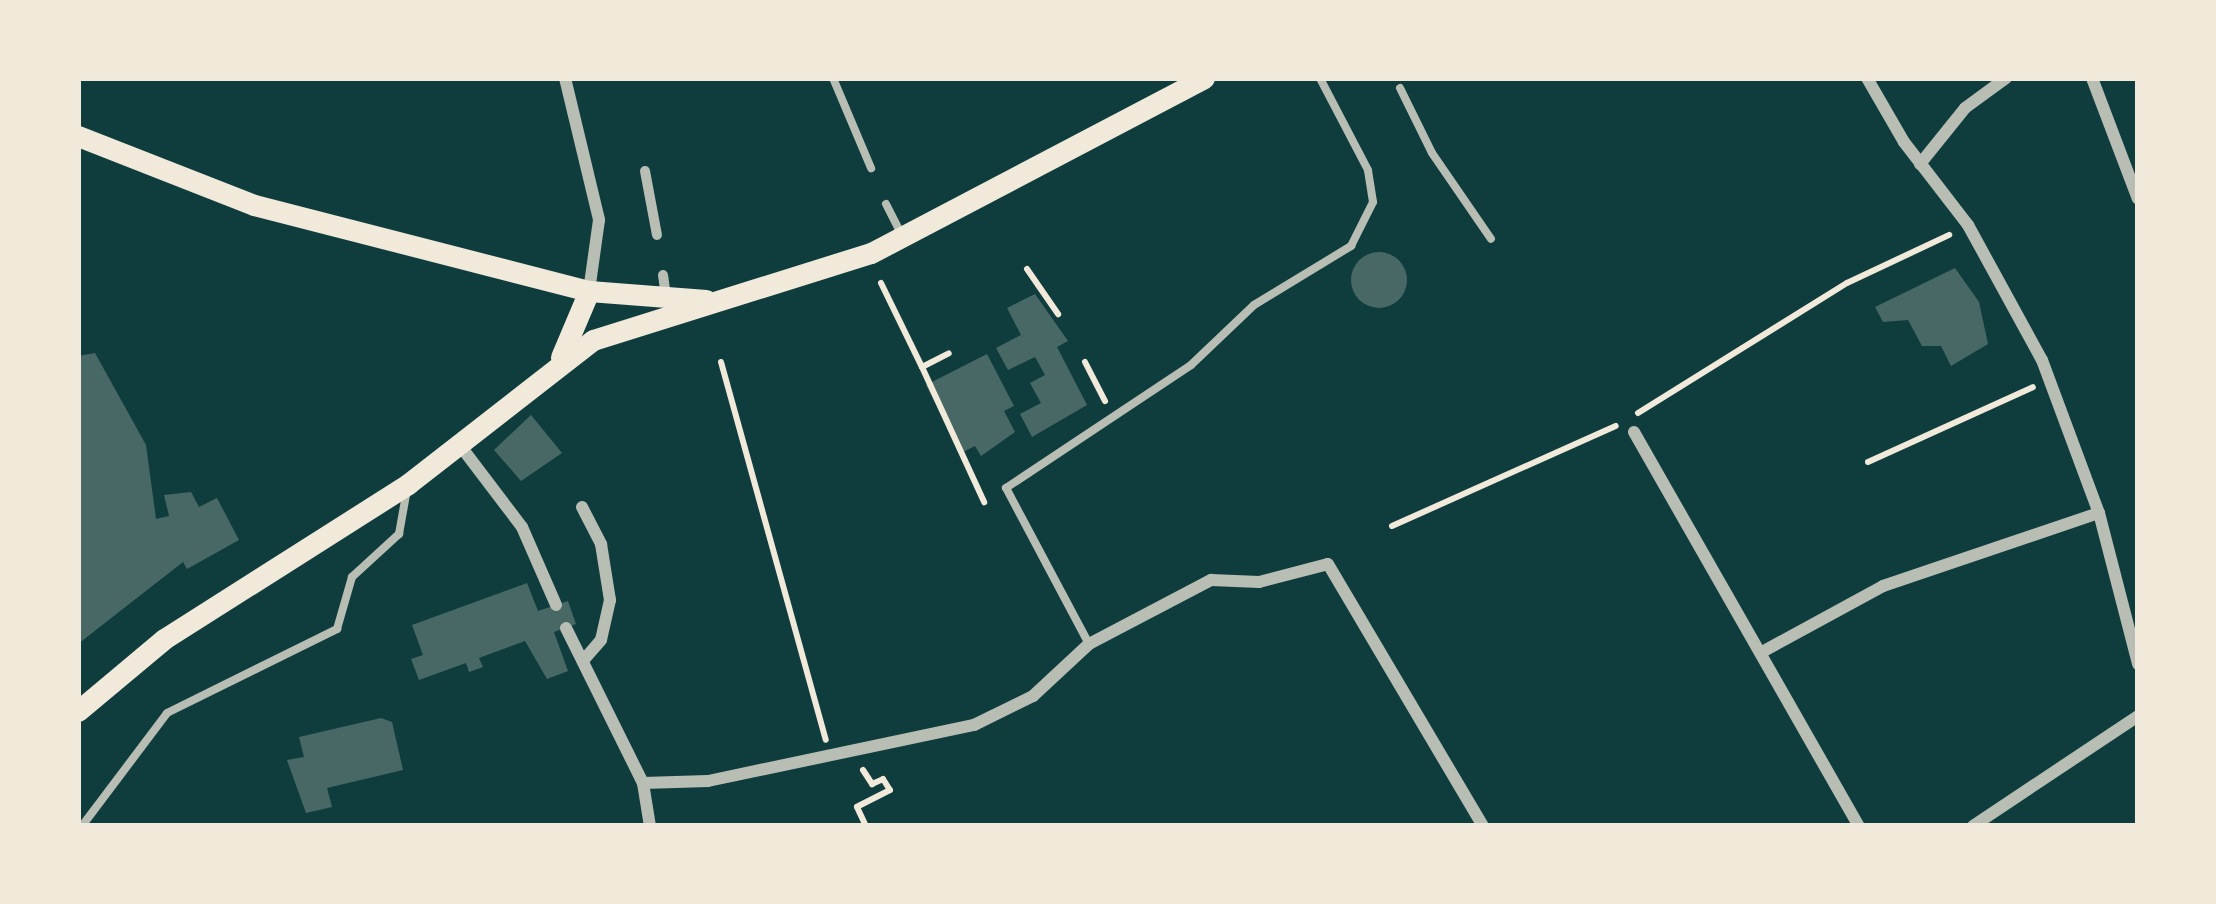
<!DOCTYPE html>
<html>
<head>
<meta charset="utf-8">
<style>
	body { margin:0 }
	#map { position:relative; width:2216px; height:904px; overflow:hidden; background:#0f3d3e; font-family:"Noto Serif",serif }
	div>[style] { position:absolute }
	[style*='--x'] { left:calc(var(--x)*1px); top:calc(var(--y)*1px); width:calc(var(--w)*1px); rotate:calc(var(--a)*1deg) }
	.building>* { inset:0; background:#486865 }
	.round { border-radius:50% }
	.path>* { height:6px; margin:-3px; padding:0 3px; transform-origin:3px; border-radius:3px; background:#f1e9da }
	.service>* { height:8px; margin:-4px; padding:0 4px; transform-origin:4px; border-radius:4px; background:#b8beb3 }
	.pedestrian>* { height:10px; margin:-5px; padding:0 5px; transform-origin:5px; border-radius:5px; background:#b8beb3 }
	.minor>* { height:12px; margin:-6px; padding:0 6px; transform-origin:6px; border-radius:6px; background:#b8beb3 }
	.primary>* { height:21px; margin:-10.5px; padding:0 10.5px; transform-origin:10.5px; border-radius:10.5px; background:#f1e9da }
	span { translate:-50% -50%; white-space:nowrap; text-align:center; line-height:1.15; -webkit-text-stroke:9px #f1e9da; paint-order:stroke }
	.frame { position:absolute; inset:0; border:81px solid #f1e9da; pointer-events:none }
</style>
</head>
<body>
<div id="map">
	<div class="building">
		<div class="round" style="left:1351px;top:252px;width:56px;height:56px"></div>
		<div style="clip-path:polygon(1955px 268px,1979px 302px,1988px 344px,1951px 366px,1941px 346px,1922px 346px,1908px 320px,1883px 322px,1875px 307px)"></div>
		<div style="clip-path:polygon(1035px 294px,1068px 341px,1057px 347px,1087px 405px,1032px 437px,1020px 414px,1041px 403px,1030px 383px,1045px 375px,1035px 357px,1008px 370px,996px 348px,1021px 335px,1007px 308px)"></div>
		<div style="clip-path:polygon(95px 353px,146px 445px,156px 519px,169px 516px,164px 495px,191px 492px,199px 507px,217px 498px,239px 540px,187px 569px,183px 562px,78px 644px,78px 356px)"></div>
		<div style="clip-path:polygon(987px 354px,1014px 406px,1004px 411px,1015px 432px,981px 456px,975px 446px,961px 453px,926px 385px)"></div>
		<div style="clip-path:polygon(531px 415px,562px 453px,521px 481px,494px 450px)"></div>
		<div style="clip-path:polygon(527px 583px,538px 611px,568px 601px,576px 624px,554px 632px,568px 671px,547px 679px,525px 641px,479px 658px,483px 667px,469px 672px,466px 663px,419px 680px,411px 659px,423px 655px,412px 625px)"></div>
		<div style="clip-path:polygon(381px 718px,392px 722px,403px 770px,327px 788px,332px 807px,306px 813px,287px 760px,304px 757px,299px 737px)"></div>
	</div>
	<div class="path">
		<div style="--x:1027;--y:269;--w:55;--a:55.4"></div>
		<div style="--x:881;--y:283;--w:93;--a:64"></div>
		<div style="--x:922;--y:367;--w:30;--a:-27"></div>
		<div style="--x:721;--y:362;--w:392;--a:74.5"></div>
		<div style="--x:1085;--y:362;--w:44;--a:62.9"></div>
		<div style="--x:922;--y:367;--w:149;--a:65.3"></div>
		<div style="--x:1638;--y:413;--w:246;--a:-31.9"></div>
		<div style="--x:1847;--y:283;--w:113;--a:-25.2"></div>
		<div style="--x:1868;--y:462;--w:181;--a:-24.4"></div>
		<div style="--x:1392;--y:526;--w:245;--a:-24.1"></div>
		<div style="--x:863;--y:770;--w:17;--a:57"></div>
		<div style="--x:872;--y:784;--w:12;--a:-24"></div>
		<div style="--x:883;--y:779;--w:13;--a:58"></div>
		<div style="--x:890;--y:790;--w:37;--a:153"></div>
		<div style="--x:857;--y:807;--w:21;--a:65"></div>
	</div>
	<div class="service">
		<div style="--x:833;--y:78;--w:98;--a:67.1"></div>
		<div style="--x:1400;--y:88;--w:72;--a:63.8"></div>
		<div style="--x:1432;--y:153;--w:104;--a:55.5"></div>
		<div style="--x:886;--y:204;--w:36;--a:63"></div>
		<div style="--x:1089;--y:644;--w:177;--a:-118"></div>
		<div style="--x:1006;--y:488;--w:222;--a:-33.6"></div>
		<div style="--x:1191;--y:365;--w:87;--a:-43.6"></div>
		<div style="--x:1254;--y:305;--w:114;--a:-31.3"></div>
		<div style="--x:1351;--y:246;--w:49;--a:-63.4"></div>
		<div style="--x:1373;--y:202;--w:32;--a:-99"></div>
		<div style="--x:1368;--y:170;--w:104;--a:-117.6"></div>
		<div style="--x:82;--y:826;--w:141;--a:-53"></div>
		<div style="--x:167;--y:713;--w:190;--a:-26.3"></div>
		<div style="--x:337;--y:629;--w:54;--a:-73.9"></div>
		<div style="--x:352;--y:577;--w:64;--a:-42.5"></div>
		<div style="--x:399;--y:534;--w:46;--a:-79.9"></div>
	</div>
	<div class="pedestrian">
		<div style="--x:645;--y:171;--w:65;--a:79.4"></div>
		<div style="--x:663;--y:275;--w:21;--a:82"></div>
	</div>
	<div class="minor">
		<div style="--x:565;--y:78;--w:146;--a:76.5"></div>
		<div style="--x:599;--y:220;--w:72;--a:98"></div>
		<div style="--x:1867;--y:78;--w:74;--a:60"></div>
		<div style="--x:1904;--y:142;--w:105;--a:52.4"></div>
		<div style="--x:1968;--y:225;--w:154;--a:61.3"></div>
		<div style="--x:2042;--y:360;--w:163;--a:69.6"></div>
		<div style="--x:2099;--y:513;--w:156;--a:75.5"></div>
		<div style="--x:2092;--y:78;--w:129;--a:69.2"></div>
		<div style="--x:1920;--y:164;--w:72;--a:-51.2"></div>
		<div style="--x:1965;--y:108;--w:51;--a:-36.2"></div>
		<div style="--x:1634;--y:432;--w:454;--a:60.3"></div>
		<div style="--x:459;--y:444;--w:104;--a:52.8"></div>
		<div style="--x:522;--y:527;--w:85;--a:66.4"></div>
		<div style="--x:582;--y:507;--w:42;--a:62.8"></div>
		<div style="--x:601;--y:544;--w:57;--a:80.9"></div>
		<div style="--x:610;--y:600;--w:41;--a:102.7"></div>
		<div style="--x:601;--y:640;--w:28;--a:131"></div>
		<div style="--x:566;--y:628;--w:173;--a:63.6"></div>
		<div style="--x:643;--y:783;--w:44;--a:80.8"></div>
		<div style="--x:1762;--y:652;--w:138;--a:-28.6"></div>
		<div style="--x:1883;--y:586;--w:228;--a:-18.7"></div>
		<div style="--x:643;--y:783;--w:65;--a:-1.8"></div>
		<div style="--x:708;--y:781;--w:272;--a:-11.9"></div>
		<div style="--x:974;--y:725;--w:66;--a:-26.2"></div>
		<div style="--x:1033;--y:696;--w:76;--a:-42.9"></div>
		<div style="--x:1089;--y:644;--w:138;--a:-27.7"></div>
		<div style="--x:1211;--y:580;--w:48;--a:2.4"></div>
		<div style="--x:1259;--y:582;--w:71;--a:-14.6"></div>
		<div style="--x:1328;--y:564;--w:304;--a:59.4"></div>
		<div style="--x:1973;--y:826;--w:198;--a:-33.7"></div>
	</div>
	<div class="primary">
		<div style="--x:78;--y:136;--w:189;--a:21.4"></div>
		<div style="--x:254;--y:205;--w:346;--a:14.4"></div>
		<div style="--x:589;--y:291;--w:117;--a:4.4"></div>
		<div style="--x:561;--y:357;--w:72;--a:-67"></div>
		<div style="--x:78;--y:711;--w:112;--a:-39.9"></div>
		<div style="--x:164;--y:639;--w:289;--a:-32.4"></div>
		<div style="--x:408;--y:484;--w:234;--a:-37.9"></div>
		<div style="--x:593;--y:340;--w:291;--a:-17.4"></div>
		<div style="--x:871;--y:253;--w:376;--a:-27.7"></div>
	</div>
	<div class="frame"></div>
</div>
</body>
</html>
